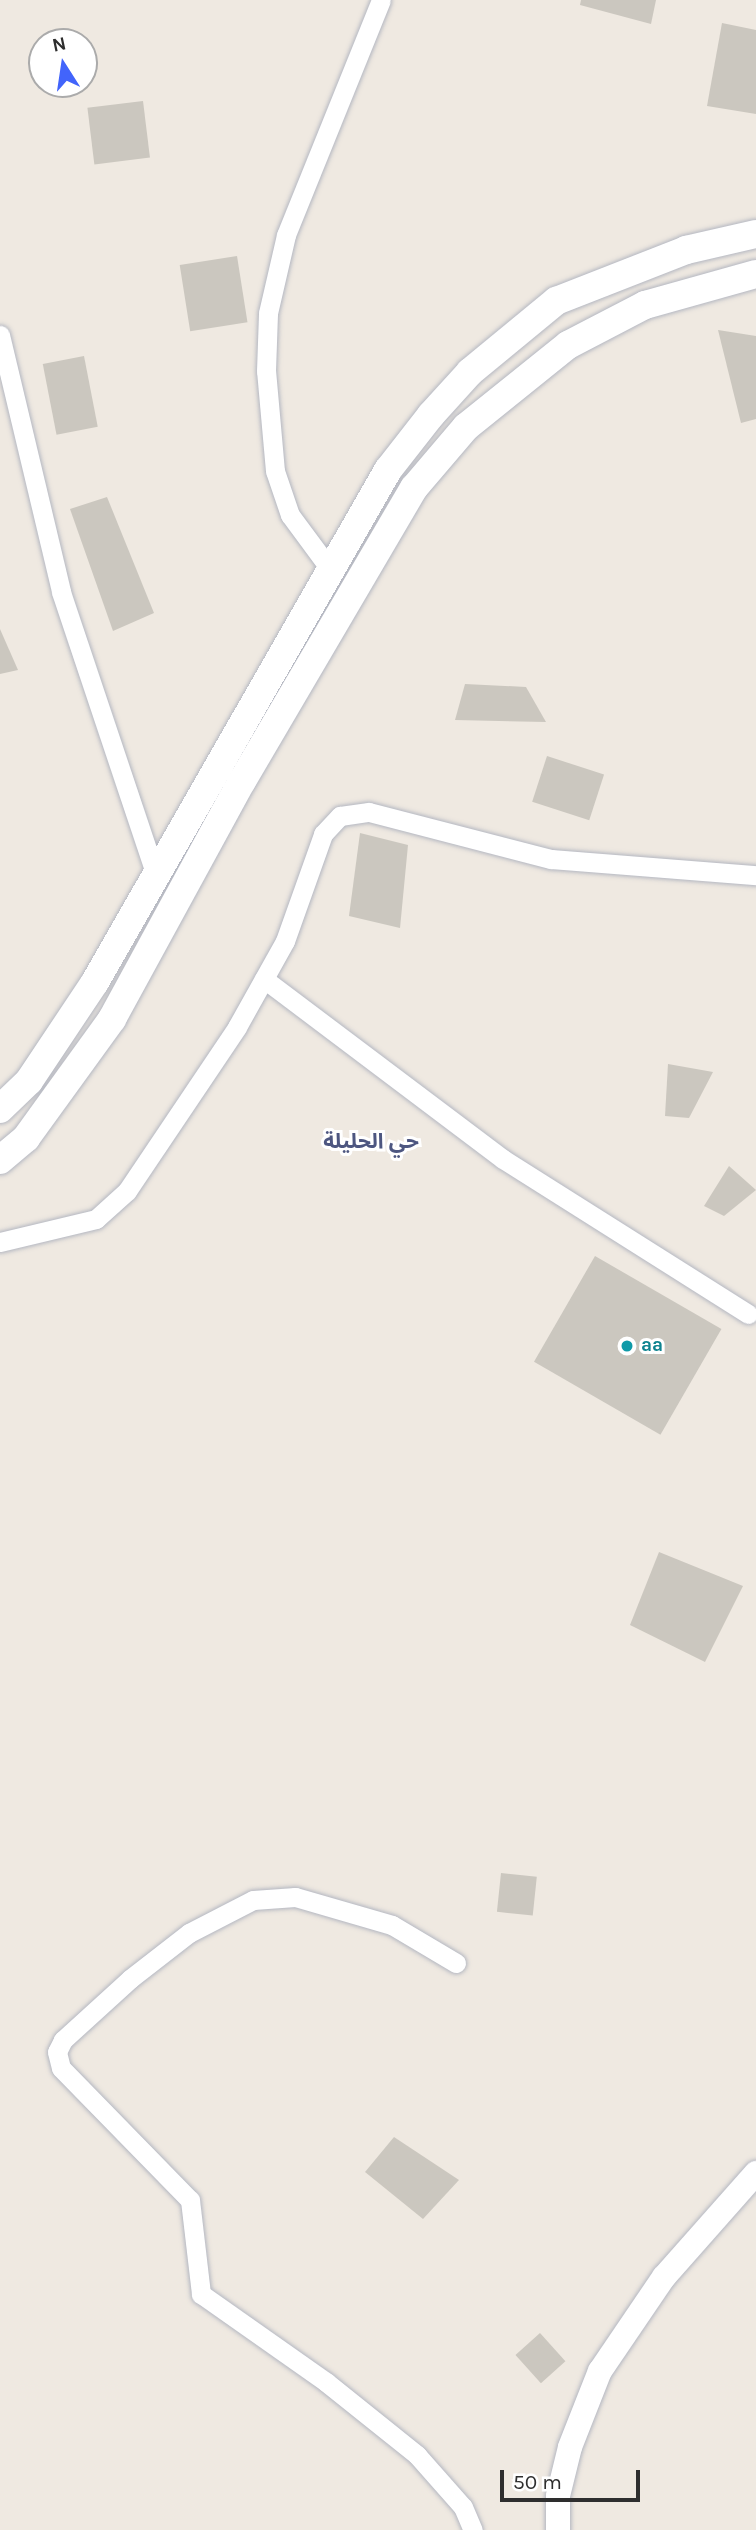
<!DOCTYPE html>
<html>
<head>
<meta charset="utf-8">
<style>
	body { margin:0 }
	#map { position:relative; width:756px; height:2530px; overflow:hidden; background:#efe9e1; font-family:Karla,"Noto Sans Arabic",sans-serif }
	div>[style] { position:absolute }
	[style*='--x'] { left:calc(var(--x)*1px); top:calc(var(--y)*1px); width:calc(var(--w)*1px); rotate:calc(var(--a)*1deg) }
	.building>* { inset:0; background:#cbc7bf; transform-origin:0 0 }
	.roads { filter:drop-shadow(0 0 2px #b4b7c1) drop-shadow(0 0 2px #b4b7c1) }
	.minor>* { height:19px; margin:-9.5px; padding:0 9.5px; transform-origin:9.5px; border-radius:9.5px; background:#fff }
	.tertiary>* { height:24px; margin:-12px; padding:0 12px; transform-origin:12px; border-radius:12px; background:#fff }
	.secondary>* { height:28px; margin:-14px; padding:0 14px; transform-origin:14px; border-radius:14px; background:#fff }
	.dots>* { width:19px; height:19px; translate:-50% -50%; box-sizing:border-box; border:4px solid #fff; border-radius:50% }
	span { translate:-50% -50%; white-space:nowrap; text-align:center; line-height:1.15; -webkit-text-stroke:6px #fff; paint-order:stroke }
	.culture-label { font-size:19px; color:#0d838f; font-weight:700 }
	.left { translate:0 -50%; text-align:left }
	.neighbourhood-label { font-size:21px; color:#4d5680; font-weight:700 }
	.north { position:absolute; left:28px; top:28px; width:70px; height:70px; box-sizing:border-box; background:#fff; border:2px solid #ababab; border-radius:50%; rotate:348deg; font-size:19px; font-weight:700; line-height:28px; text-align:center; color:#2e2e2e }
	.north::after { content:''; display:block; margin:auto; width:24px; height:32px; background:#4264fb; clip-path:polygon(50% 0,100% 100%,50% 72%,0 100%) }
	.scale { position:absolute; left:500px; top:2470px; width:140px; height:32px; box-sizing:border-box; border:4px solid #2e2e2e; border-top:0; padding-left:9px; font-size:21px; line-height:24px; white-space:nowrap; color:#2e2e2e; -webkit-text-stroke:5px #fff; paint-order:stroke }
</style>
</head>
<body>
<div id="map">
	<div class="building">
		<div style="clip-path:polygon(581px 0,656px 0,651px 24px,580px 5px)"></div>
		<div style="clip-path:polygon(722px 23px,756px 30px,756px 114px,707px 106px)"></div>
		<div style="left:143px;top:101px;width:57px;height:56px;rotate:83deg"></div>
		<div style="left:237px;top:256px;width:67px;height:58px;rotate:81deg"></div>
		<div style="clip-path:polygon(718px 330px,756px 336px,756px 419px,741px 423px)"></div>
		<div style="left:84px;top:356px;width:72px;height:42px;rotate:79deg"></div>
		<div style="clip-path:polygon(107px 497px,154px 613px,113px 631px,70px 509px)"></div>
		<div style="clip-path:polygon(0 629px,18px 670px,0 674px)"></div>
		<div style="clip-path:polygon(465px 684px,526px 687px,546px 722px,455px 720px)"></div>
		<div style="left:547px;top:756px;width:60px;height:48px;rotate:18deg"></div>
		<div style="clip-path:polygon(360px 833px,408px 845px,400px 928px,349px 916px)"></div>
		<div style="clip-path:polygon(668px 1064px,713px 1072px,689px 1118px,665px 1116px)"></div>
		<div style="clip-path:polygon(729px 1166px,756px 1190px,724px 1216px,704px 1206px)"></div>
		<div style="left:595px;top:1256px;width:146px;height:122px;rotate:30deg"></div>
		<div style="clip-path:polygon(659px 1552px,743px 1586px,705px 1662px,630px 1625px)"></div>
		<div style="left:501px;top:1873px;width:36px;height:39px;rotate:6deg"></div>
		<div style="clip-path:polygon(394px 2137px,459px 2180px,423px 2219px,365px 2172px)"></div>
		<div style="left:540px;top:2333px;width:38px;height:33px;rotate:48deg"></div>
	</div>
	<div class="roads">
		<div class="minor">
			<div style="--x:0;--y:335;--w:264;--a:76.6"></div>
			<div style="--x:61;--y:592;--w:299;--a:71.5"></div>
			<div style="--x:330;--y:569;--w:67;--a:-126.5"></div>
			<div style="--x:290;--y:515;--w:46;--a:-108.8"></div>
			<div style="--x:275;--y:471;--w:100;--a:-95.1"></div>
			<div style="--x:266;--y:371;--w:58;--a:-88"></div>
			<div style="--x:268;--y:313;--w:80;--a:-77"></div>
			<div style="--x:286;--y:235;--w:253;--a:-68"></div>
			<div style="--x:264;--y:979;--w:299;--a:37"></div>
			<div style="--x:503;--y:1159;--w:290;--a:32.3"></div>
			<div style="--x:0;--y:1242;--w:99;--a:-13.5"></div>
			<div style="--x:96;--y:1219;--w:42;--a:-42.1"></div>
			<div style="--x:127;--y:1191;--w:197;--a:-56.1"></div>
			<div style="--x:237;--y:1027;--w:98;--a:-60.8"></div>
			<div style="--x:285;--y:941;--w:114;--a:-70.4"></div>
			<div style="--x:323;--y:834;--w:25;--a:-47"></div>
			<div style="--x:340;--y:816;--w:29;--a:-8"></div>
			<div style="--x:369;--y:812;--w:188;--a:14.5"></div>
			<div style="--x:551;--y:859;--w:206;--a:4.5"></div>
			<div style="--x:456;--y:1963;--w:74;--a:-149.3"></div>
			<div style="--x:392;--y:1925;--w:101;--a:-163.9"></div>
			<div style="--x:295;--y:1897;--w:42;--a:175.9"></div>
			<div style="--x:253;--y:1900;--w:72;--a:152.7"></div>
			<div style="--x:189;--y:1933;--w:75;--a:142.1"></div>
			<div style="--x:130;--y:1979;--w:91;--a:137.7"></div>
			<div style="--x:63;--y:2040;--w:13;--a:117"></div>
			<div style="--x:57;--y:2052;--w:16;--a:76"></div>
			<div style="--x:61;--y:2068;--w:185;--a:45.7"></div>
			<div style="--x:190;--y:2200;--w:95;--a:83.3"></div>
			<div style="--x:201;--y:2294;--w:153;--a:35.1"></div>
			<div style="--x:326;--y:2382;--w:117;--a:38.7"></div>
			<div style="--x:417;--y:2455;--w:69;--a:48.5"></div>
			<div style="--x:463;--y:2507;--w:25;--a:67"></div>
		</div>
		<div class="tertiary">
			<div style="--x:558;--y:2530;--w:34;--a:-90"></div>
			<div style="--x:558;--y:2496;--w:50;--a:-76.2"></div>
			<div style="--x:570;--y:2447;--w:82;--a:-68.5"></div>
			<div style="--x:600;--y:2371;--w:114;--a:-55.8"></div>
			<div style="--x:664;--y:2277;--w:139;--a:-48.5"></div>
		</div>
		<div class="secondary">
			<div style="--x:0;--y:1109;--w:40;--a:-44"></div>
			<div style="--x:29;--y:1081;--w:119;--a:-56.3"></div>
			<div style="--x:95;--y:982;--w:590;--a:-60.22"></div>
			<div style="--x:388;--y:470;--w:70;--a:-52"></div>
			<div style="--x:431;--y:415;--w:58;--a:-47.8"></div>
			<div style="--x:470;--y:372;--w:112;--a:-39.5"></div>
			<div style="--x:556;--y:301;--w:140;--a:-21.4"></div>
			<div style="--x:686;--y:250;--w:72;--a:-12.9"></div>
			<div style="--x:0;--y:1160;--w:34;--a:-40"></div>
			<div style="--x:26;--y:1138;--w:147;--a:-54.1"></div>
			<div style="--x:112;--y:1019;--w:271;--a:-61.4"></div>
			<div style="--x:242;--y:781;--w:340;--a:-59.6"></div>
			<div style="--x:414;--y:488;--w:80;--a:-49.6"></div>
			<div style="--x:466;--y:427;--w:131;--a:-38.8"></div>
			<div style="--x:568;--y:345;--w:87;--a:-27.5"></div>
			<div style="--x:645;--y:305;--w:115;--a:-15.6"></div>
		</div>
	</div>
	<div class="dots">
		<div style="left:627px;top:1346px;background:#0f9aa8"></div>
	</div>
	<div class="culture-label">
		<span class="left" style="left:641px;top:1346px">aa</span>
	</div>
	<div class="neighbourhood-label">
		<span style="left:371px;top:1141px">حي الحليلة</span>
	</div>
	<div class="north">N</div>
	<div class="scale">50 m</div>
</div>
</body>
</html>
